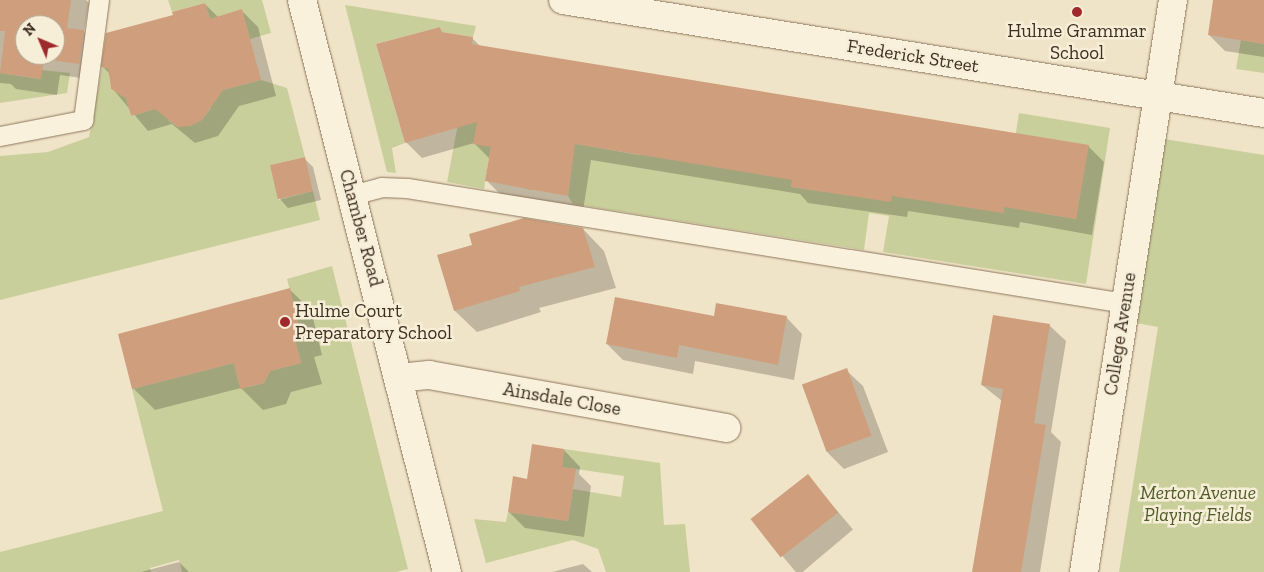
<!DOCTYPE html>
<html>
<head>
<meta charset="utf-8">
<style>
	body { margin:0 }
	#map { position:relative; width:1264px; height:572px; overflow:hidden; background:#f0e4c8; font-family:"Zilla Slab",serif }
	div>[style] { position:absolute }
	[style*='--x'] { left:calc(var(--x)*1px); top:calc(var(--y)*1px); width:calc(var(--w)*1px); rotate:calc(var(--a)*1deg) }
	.green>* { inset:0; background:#c9cf9b }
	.shadow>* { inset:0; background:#0003; transform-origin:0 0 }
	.building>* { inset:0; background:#cf9f7d; transform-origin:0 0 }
	.roads { filter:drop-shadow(0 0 1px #8d765c) drop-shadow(0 0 1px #8d765c) }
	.lane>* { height:19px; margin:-9.5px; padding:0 9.5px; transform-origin:9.5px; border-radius:9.5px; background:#faf1dc }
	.street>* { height:28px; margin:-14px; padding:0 14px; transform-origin:14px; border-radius:14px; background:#faf1dc }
	.secondary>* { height:28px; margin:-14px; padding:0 14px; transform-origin:14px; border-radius:14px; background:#faf1dc }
	.dots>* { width:14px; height:14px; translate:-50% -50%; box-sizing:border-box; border:2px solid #f7eed8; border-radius:50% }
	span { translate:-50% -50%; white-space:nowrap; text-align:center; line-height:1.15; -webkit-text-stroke:5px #f7eed8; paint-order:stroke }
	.poi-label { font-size:19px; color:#3d2e20 }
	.left { translate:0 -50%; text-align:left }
	.street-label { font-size:19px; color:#3d2e20 }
	.park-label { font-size:19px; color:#4d5a26; font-style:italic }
	.north { position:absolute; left:15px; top:15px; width:50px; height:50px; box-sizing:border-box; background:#f7eed8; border:1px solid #ada18e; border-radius:50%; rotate:315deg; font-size:14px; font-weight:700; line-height:20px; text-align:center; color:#3d2e20 }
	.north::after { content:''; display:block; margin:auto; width:18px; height:22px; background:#9e2a2b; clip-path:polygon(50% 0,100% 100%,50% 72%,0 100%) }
</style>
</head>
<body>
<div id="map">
	<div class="green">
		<div style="clip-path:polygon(168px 0,262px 0,271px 33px,250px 39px,242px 10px,210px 19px,205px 3px,172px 12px)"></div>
		<div style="clip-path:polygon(345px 5px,476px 26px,473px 37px,442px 32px,440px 27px,376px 44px,405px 143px,392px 148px,396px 173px,387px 172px)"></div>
		<div style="clip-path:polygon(1241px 40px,1264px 44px,1264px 73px,1236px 69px)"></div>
		<div style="clip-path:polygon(102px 67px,121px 70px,109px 77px,111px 89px,126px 98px,131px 116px,165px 106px,168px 120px,178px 127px,202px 120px,211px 108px,208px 94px,261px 80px,287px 88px,305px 157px,270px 165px,279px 200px,313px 191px,320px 220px,0 300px,0 156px,48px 152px,89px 137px)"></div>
		<div style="clip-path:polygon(42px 70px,70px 73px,67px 93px,0 103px,0 73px,40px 79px)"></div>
		<div style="clip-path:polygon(evenodd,461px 108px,494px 129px,638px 155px,797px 154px,791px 187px,826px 192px,832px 161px,1003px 213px,1019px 113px,1110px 128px,1086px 284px,883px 252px,889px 216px,869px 213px,864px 250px,573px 204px,568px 196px,572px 162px,537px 156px,531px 190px,517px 186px,491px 147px,484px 189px,447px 182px,461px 108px,1088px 145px,1076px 219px,1046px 214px,1088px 145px)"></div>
		<div style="clip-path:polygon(1164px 139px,1264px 155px,1264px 572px,1119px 572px,1158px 327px,1136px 323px)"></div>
		<div style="clip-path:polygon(332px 266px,408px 569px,396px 572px,182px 572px,179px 560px,150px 568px,151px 572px,0 572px,0 552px,163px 511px,132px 389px,234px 363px,238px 381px,249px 387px,264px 383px,270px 371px,301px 363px,294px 336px,301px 334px,287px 279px)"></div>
		<div style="clip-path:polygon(564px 449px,660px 463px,664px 525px,685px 524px,690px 572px,606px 572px,598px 549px,573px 540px,486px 563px,474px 519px,506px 522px,508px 512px,568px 521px,573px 489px,621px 497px,624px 476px,562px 467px)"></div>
	</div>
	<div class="shadow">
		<div style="clip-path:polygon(evenodd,0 0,86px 0,89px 3px,84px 32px,99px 47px,95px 80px,60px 75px,57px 95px,16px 89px,11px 84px,0 83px,0 0,25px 25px,55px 25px,55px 55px,25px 55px,25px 25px)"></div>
		<div style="clip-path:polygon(1216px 0,1264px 0,1264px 57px,1225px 51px,1209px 35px)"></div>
		<div style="clip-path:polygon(205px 4px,218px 17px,242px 11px,258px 27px,276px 96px,239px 106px,218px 136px,195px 143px,172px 124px,148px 131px,112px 88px,110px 74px,103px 67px,174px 16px)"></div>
		<div style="clip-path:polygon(439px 29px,445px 34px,473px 39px,481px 47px,1088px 146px,1104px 162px,1092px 235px,1020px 222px,1019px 228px,908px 211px,907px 217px,808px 203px,800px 194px,591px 160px,583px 211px,503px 197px,487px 181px,490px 159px,474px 143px,422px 158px,406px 142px)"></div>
		<div style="clip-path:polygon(304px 158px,313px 167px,321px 200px,288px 208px,280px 199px)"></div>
		<div style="clip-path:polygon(583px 229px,604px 251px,616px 288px,539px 308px,541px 312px,477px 332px,455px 311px,439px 256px)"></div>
		<div style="clip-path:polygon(289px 289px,311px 310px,322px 355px,314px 357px,322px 384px,291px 392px,286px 404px,263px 410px,241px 388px,155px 410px,133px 388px)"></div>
		<div style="clip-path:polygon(786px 317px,802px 334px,794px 380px,695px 361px,693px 374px,623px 360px,607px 344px,715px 318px)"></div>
		<div style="clip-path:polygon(1049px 325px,1066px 341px,1051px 432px,1061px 442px,1040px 572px,973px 572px,1002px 401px,982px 385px)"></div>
		<div style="clip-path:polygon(846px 370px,863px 386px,888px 452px,844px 469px,828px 453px,803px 386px)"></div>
		<div style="clip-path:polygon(533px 446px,564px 450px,580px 467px,579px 474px,591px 486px,584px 537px,525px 528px,509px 512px,528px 480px)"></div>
		<div style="left:808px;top:476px;width:70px;height:71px;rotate:50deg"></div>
		<div style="clip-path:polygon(179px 562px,189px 572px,141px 572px)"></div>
		<div style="clip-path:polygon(583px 564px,592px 572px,552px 572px)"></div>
	</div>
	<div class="building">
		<div style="clip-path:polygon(evenodd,0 0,71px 0,67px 28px,84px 30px,79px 64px,44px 59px,41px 79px,0 73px,5px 31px,0 31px,0 0,25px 25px,55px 25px,55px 55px,25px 55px,25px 25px)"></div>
		<div style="clip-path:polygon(1213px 0,1264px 0,1264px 44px,1208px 35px)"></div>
		<div style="clip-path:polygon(205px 3px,210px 19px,242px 9px,261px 80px,223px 90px,202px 120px,191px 126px,178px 127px,155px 109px,131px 116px,126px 98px,111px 89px,108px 68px,101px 67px,106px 33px,173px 15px,172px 12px)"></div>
		<div style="clip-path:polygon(440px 27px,442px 32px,473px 37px,472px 44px,1089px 145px,1076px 219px,1004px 207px,1003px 213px,892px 196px,891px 202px,791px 187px,792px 180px,575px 144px,568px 196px,485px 181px,491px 147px,473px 144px,477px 122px,405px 143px,376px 44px)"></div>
		<div style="left:305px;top:157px;width:35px;height:36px;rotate:77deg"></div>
		<div style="clip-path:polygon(524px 218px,583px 228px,595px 267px,519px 287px,520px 291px,454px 311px,437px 255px,472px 245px,469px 234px)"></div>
		<div style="clip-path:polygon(290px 288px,301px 334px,294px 336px,301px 363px,270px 371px,264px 383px,240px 389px,234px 363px,132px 389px,118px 334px)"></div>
		<div style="clip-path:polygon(615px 297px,714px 316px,716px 303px,787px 316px,778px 365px,679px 345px,677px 358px,606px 344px)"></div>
		<div style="clip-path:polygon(993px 315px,1050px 324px,1034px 423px,1046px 425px,1021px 572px,972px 572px,1003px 389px,981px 385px)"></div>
		<div style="left:847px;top:368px;width:72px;height:48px;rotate:70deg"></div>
		<div style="clip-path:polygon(532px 444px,564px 449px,562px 467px,576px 469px,568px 521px,508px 512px,513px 476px,527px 479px)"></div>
		<div style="left:808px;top:474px;width:49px;height:73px;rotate:52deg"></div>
	</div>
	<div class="roads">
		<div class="lane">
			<div style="--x:0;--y:136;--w:85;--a:-10.9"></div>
			<div style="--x:83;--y:120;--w:121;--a:-82.4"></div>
			<div style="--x:352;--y:195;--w:30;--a:-15"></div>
			<div style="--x:381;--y:187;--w:26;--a:2"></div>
			<div style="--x:407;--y:188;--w:726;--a:9.11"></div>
		</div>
		<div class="street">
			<div style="--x:399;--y:378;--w:30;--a:-6"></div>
			<div style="--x:429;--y:375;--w:302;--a:10.1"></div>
			<div style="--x:1084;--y:572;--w:579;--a:-81.16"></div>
		</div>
		<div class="secondary">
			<div style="--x:302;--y:0;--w:590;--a:75.78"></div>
			<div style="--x:563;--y:0;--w:710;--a:9.16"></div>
		</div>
	</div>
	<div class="dots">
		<div style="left:1077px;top:12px;background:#9e2a2b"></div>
		<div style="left:285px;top:322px;background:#9e2a2b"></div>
	</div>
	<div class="poi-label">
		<span style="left:1077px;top:42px">Hulme Grammar<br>School</span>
		<span class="left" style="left:295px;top:322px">Hulme Court<br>Preparatory School</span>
	</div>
	<div class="street-label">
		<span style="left:913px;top:56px;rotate:9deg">Frederick Street</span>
		<span style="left:361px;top:228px;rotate:75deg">Chamber Road</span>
		<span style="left:1120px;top:334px;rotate:-81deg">College Avenue</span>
		<span style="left:562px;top:399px;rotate:10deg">Ainsdale Close</span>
	</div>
	<div class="park-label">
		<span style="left:1198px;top:504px">Merton Avenue<br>Playing Fields</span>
	</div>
	<div class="north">N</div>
</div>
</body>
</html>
